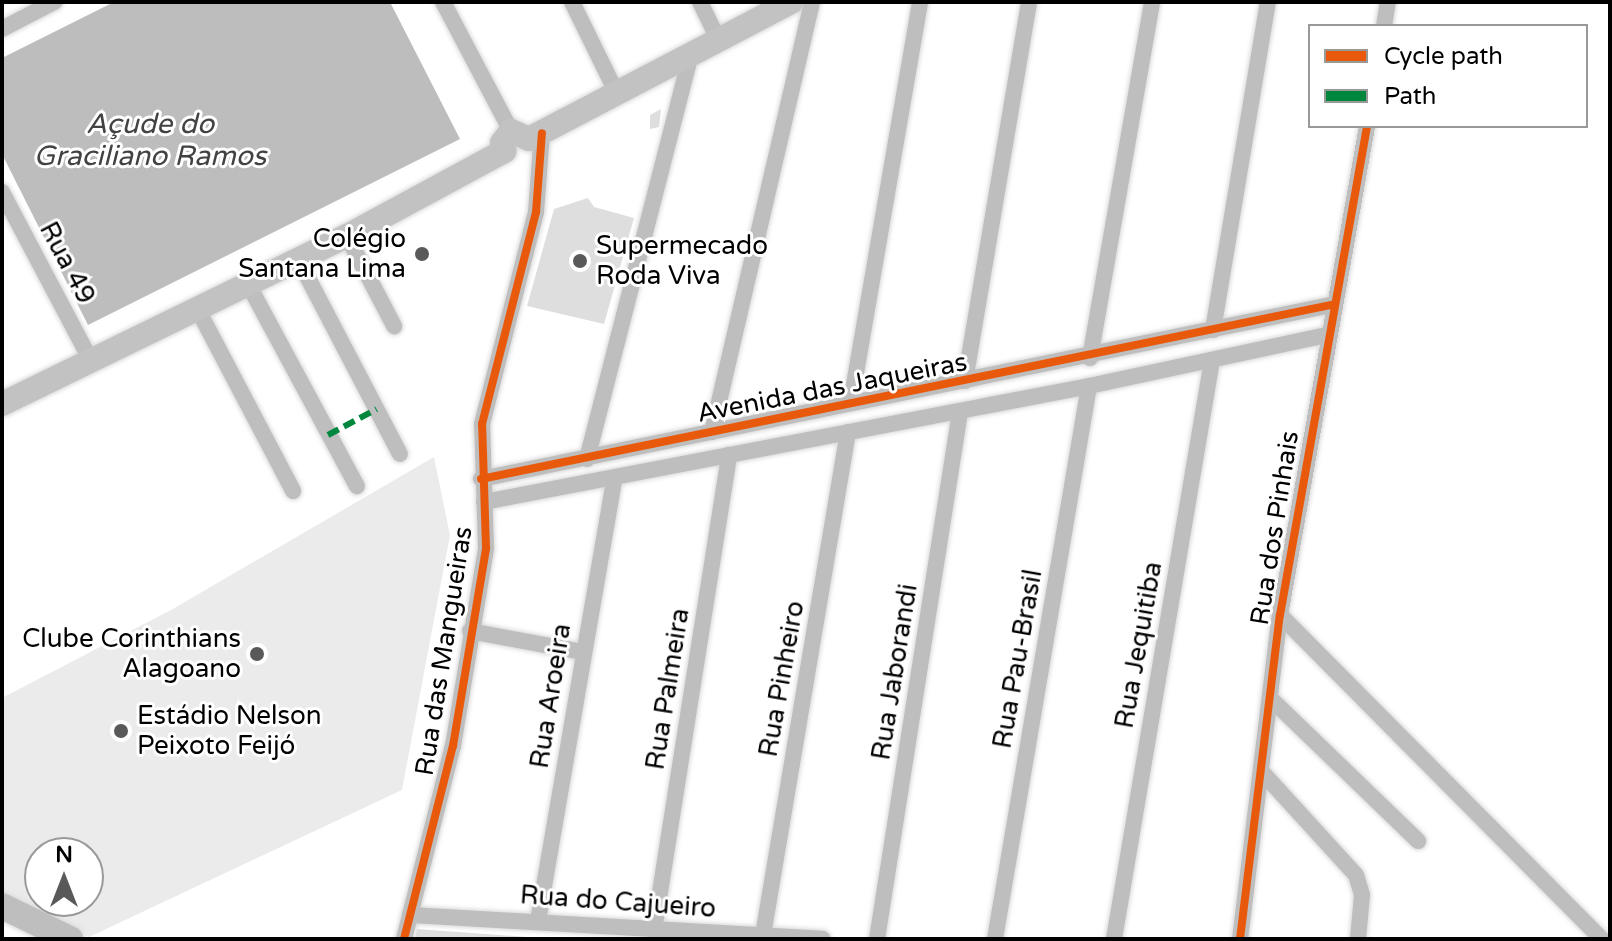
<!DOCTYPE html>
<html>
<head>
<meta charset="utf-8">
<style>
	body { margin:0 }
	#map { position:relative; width:1612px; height:941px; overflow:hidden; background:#fff; font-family:"Varela Round",sans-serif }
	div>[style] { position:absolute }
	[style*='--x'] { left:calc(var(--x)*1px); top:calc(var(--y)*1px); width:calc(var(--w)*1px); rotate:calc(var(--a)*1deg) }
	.green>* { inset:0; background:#ebebeb }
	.water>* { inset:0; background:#bdbdbd }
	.building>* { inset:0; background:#dedede }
	.roads { filter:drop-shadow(0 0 2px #dbdbdb) drop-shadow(0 0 2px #dbdbdb) }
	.street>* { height:16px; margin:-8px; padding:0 8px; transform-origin:8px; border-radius:8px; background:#bebebe }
	.secondary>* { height:24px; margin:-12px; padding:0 12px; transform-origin:12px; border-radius:12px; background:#c2c2c2 }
	.primary>* { height:26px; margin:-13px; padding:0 13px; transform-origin:13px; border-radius:13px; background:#bebebe }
	.quiet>* { height:6px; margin-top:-3px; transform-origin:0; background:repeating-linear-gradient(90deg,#00873e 0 12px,transparent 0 18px) }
	.cycleway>* { height:8px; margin:-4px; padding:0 4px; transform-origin:4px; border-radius:4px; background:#e8590c }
	.dots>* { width:22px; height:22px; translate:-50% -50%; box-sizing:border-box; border:4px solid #fff; border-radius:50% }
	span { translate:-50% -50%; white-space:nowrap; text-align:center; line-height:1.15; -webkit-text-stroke:6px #fff; paint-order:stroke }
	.poi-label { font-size:26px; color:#000 }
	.right { translate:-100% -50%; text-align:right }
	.left { translate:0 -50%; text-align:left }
	.street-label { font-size:26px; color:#000 }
	.water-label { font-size:28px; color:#424242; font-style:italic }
	.frame { position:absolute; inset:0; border:4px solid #000; pointer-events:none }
	.legend { position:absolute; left:1308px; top:24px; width:280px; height:104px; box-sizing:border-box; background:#fff; border:2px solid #999; margin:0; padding:10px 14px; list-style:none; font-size:24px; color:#000 }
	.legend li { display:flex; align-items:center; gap:16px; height:40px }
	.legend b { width:40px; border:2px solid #999 }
	.north { position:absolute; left:24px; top:837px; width:80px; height:80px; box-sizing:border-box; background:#fff; border:2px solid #999; border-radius:50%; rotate:0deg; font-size:22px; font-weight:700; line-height:32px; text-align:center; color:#000 }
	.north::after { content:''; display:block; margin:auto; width:28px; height:36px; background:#595959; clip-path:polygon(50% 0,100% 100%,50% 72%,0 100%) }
</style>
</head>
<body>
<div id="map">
	<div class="green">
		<div style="clip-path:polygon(evenodd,434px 457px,450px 535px,402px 790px,89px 937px,2px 897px,2px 698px,171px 610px,434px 457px,40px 853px,88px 853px,88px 901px,40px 901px,40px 853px)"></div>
	</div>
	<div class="water">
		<div style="clip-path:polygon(114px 2px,390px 2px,460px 139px,88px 325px,2px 154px,2px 58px)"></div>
	</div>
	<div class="building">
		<div style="clip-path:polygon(661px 109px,659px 127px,650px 129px,650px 115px)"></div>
		<div style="clip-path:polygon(588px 198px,594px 207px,634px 218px,604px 324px,527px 306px,554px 209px)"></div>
		<div style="clip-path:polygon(417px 929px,527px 937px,527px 939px,415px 939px)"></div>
	</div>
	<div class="roads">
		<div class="street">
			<div style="--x:443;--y:2;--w:146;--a:62.2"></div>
			<div style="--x:572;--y:2;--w:102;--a:63.9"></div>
			<div style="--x:700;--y:2;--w:43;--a:64"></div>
			<div style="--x:1384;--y:26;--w:24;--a:-81"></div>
			<div style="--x:2;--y:29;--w:59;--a:-27.4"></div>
			<div style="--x:2;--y:192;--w:187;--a:62.2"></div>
			<div style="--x:347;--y:236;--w:102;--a:62.4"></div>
			<div style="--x:298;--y:259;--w:220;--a:62.4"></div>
			<div style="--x:247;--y:282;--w:232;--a:61.7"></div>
			<div style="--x:196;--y:306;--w:209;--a:62.3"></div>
			<div style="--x:1213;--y:330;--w:333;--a:-80.5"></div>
			<div style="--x:1090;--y:358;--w:361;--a:-80.1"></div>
			<div style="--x:965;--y:381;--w:384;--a:-80.4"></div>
			<div style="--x:851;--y:402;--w:406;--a:-80.2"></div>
			<div style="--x:712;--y:432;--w:441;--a:-76.9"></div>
			<div style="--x:587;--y:459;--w:415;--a:-75.6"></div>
			<div style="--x:481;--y:479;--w:868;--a:-11.57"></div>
			<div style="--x:484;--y:502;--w:616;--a:-10.85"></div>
			<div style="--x:1089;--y:386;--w:242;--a:-12.1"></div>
			<div style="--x:1280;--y:615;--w:457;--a:45.2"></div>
			<div style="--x:470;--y:631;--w:114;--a:10.6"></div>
			<div style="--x:1270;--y:698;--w:206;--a:44"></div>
			<div style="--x:1261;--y:771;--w:141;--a:47.6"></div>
			<div style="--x:1356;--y:875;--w:21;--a:73"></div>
			<div style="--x:1362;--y:895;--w:44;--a:95.2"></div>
			<div style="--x:410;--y:915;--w:413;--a:3.3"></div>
			<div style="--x:538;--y:921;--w:448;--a:-80.2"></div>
			<div style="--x:654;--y:930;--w:481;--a:-81"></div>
			<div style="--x:763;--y:935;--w:510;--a:-80.41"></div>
			<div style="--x:404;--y:939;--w:199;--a:-75.8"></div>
			<div style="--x:453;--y:746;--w:201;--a:-80.5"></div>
			<div style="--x:486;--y:548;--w:124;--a:-91.8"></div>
			<div style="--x:482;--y:424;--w:219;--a:-75.7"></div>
			<div style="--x:536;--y:212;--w:79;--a:-85.7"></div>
			<div style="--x:877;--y:939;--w:533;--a:-81.05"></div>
			<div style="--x:995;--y:939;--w:561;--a:-80.35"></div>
			<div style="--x:1114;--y:939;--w:587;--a:-80.39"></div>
			<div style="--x:1240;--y:939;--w:326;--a:-83"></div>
			<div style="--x:1280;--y:615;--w:497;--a:-79.9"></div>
		</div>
		<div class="secondary">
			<div style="--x:529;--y:139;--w:296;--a:-27.6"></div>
			<div style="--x:504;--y:151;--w:8;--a:-104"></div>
			<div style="--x:502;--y:143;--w:15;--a:-53"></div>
			<div style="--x:511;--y:131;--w:20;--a:24"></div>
			<div style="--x:2;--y:404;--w:384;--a:-26"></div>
			<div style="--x:347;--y:236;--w:179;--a:-28.4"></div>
		</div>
		<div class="primary">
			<div style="--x:2;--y:906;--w:76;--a:25.9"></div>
		</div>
	</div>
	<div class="quiet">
		<div style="--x:328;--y:435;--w:55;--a:-28"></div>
	</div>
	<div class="cycleway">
		<div style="--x:481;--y:479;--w:868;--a:-11.57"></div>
		<div style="--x:404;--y:939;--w:199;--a:-75.8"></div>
		<div style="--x:453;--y:746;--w:201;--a:-80.5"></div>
		<div style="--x:486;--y:548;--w:124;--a:-91.8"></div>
		<div style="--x:482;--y:424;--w:219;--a:-75.7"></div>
		<div style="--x:536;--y:212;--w:79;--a:-85.7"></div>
		<div style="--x:1240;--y:939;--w:326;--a:-83"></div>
		<div style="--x:1280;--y:615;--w:497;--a:-79.9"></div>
	</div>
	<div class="dots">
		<div style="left:422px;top:254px;background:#595959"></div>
		<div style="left:580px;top:261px;background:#595959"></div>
		<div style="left:257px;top:654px;background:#595959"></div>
		<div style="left:121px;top:731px;background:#595959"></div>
	</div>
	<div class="poi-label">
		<span class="right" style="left:406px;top:254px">Colégio<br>Santana Lima</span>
		<span class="left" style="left:596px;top:261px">Supermecado<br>Roda Viva</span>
		<span class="right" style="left:241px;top:654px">Clube Corinthians<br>Alagoano</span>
		<span class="left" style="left:137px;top:731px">Estádio Nelson<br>Peixoto Feijó</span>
	</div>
	<div class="street-label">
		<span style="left:67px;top:263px;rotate:62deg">Rua 49</span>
		<span style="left:832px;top:388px;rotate:-11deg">Avenida das Jaqueiras</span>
		<span style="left:1275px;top:528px;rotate:-81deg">Rua dos Pinhais</span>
		<span style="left:1139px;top:645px;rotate:-80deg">Rua Jequitiba</span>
		<span style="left:444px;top:651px;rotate:-81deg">Rua das Mangueiras</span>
		<span style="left:1018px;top:659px;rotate:-80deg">Rua Pau-Brasil</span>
		<span style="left:895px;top:672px;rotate:-81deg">Rua Jaborandi</span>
		<span style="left:782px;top:679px;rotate:-80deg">Rua Pinheiro</span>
		<span style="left:668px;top:689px;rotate:-81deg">Rua Palmeira</span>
		<span style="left:551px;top:696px;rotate:-81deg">Rua Aroeira</span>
		<span style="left:618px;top:902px;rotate:4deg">Rua do Cajueiro</span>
	</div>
	<div class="water-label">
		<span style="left:150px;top:140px">Açude do<br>Graciliano Ramos</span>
	</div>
	<div class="frame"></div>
	<ul class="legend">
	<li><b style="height:10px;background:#e8590c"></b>Cycle path</li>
	<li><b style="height:10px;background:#00873e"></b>Path</li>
	</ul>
	<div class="north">N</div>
</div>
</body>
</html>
